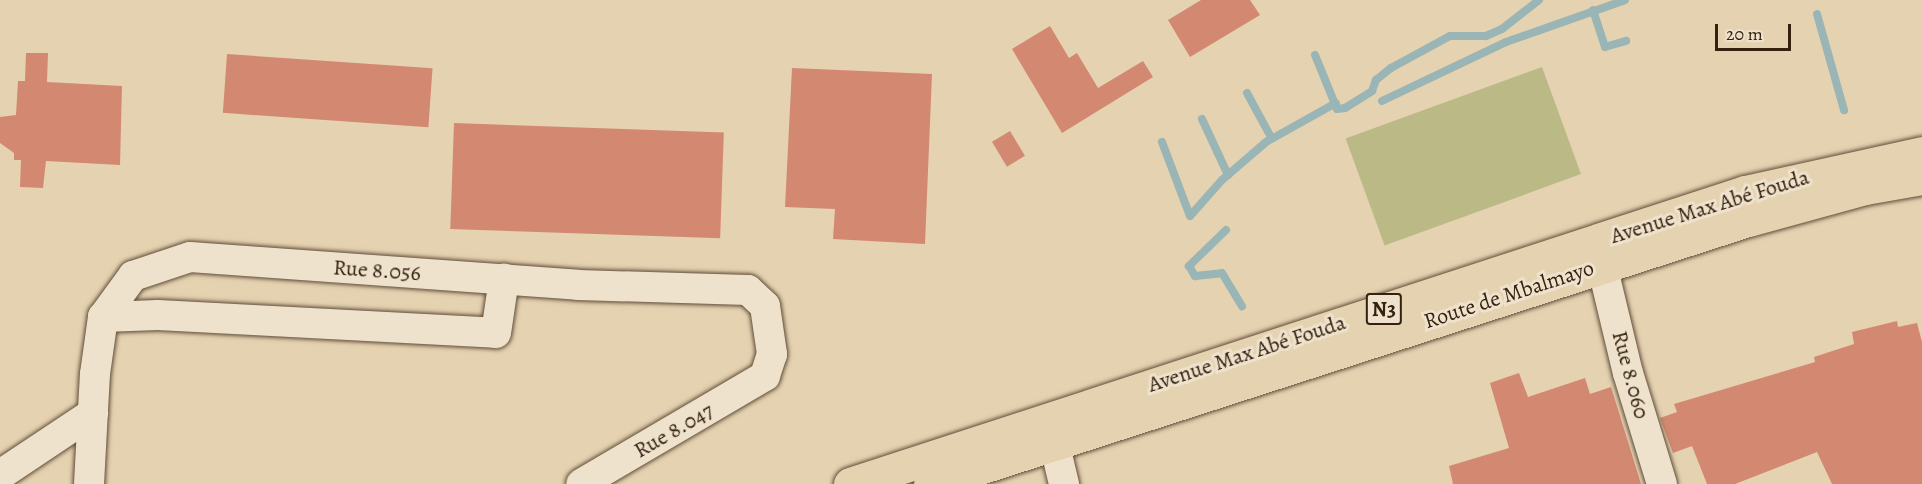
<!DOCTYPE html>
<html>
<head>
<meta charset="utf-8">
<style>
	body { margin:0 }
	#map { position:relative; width:1922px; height:484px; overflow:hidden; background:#e5d2b1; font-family:Alegreya,serif }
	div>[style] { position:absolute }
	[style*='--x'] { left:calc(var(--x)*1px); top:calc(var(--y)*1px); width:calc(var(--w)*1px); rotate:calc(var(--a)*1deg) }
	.green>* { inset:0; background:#bbba87; transform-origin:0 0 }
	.stream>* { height:8px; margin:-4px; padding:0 4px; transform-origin:4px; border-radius:4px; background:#99b5b5 }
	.building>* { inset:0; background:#d38871; transform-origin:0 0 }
	.roads { filter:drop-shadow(0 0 2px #604d38) drop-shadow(0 0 2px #604d38) }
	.minor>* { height:30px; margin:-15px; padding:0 15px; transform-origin:15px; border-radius:15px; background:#eee2cc }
	.highway>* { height:33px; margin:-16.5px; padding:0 16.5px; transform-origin:16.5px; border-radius:16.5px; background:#e5d2b1 }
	span { translate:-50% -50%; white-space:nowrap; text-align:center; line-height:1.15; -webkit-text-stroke:6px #eee2cc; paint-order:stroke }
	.shield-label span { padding:2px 4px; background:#eee2cc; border:2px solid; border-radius:4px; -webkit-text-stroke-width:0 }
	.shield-label { font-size:21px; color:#342110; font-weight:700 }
	.street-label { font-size:22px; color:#342110 }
	.scale { position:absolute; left:1715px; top:24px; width:76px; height:27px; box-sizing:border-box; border:3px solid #342110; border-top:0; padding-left:8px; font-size:18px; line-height:21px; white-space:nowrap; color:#342110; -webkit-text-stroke:4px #eee2cc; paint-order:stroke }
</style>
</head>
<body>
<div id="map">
	<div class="green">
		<div style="left:1542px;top:67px;width:114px;height:209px;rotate:70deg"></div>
	</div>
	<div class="stream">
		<div style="--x:1593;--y:10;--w:39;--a:72"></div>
		<div style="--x:1605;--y:47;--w:22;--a:-16"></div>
		<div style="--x:1817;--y:14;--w:100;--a:74.3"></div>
		<div style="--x:1315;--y:55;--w:58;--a:67.8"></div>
		<div style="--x:1337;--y:109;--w:8;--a:-7"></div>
		<div style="--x:1345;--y:108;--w:32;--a:-32"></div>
		<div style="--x:1372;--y:91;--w:12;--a:-70"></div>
		<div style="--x:1376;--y:80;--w:19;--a:-39"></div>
		<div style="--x:1391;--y:68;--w:67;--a:-28.5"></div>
		<div style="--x:1450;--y:36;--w:36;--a:0"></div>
		<div style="--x:1486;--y:36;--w:17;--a:-24"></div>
		<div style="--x:1502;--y:29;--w:47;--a:-38.1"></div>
		<div style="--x:1247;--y:93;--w:52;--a:61.5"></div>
		<div style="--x:1382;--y:101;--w:137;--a:-25.4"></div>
		<div style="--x:1506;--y:42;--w:126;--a:-19.4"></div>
		<div style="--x:1202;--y:119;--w:62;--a:65.1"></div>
		<div style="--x:1162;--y:142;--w:79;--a:69.3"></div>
		<div style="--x:1190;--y:216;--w:48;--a:-48.4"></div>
		<div style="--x:1222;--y:180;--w:58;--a:-40.8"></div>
		<div style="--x:1266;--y:142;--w:80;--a:-29.1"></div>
		<div style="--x:1226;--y:230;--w:52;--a:135.8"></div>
		<div style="--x:1189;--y:266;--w:12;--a:59"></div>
		<div style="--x:1195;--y:276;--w:27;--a:-6"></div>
		<div style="--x:1222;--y:273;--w:39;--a:59"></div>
	</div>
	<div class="building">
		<div style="clip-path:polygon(1201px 0,1250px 0,1260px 15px,1190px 57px,1168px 20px)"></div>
		<div style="clip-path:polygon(1050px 26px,1069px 58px,1077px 53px,1098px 88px,1143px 61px,1153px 77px,1062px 133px,1012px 49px)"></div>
		<div style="clip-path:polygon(26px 53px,48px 53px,47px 82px,122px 86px,120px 165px,46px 161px,43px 188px,20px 187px,21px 160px,14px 160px,14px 153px,0 143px,0 117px,16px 115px,18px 81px,25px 81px)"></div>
		<div style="left:227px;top:54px;width:206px;height:59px;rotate:4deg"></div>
		<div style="clip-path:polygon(792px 68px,932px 74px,925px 244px,833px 239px,835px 209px,785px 207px)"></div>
		<div style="left:454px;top:123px;width:270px;height:106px;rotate:2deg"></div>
		<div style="left:1010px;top:131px;width:29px;height:21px;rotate:59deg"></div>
		<div style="clip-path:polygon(1897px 321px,1898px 327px,1917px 323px,1922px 342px,1922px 484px,1832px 484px,1817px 452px,1735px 484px,1707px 484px,1692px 446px,1673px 453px,1660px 418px,1677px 412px,1674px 404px,1815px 362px,1814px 357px,1854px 344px,1852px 332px)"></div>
		<div style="clip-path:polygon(1519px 373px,1528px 397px,1585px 378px,1590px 394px,1611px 387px,1641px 484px,1453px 484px,1449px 466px,1509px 448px,1490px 383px)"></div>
	</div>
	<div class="roads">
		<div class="minor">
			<div style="--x:1602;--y:265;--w:111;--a:76.5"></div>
			<div style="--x:1628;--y:373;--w:116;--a:73"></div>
			<div style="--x:103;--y:317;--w:55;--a:-2.1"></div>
			<div style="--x:158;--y:315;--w:338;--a:3"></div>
			<div style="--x:496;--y:333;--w:55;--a:-81.6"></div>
			<div style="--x:1049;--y:421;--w:65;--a:76.6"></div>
			<div style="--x:0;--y:475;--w:112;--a:-33.7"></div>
			<div style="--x:89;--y:484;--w:110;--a:-86.9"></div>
			<div style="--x:95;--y:374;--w:58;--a:-82"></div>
			<div style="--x:103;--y:317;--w:51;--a:-53.8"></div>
			<div style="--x:133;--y:276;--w:60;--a:-18.4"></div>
			<div style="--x:190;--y:257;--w:389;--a:4.1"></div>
			<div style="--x:578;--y:285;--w:170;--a:1.7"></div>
			<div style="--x:748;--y:290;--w:23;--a:43"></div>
			<div style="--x:765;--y:306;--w:49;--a:81.7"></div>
			<div style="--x:772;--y:354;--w:23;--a:108"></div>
			<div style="--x:765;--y:376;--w:213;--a:149.6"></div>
		</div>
		<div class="highway">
			<div style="--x:850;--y:484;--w:941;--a:-18.07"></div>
			<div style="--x:1745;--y:192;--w:181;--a:-12.4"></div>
			<div style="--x:930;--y:484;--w:860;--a:-17.89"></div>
			<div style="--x:1748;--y:220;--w:121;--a:-15.3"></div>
			<div style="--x:1865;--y:188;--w:58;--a:-10"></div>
		</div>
	</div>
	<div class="shield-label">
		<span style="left:1384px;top:309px">N3</span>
	</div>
	<div class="street-label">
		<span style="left:1710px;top:207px;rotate:-17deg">Avenue Max Abé Fouda</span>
		<span style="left:377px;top:271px;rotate:4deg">Rue 8.056</span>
		<span style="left:1509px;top:295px;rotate:-18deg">Route de Mbalmayo</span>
		<span style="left:1247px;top:354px;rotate:-18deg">Avenue Max Abé Fouda</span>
		<span style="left:1630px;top:375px;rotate:75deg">Rue 8.060</span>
		<span style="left:674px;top:431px;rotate:-30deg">Rue 8.047</span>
	</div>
	<div class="scale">20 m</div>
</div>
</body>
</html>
